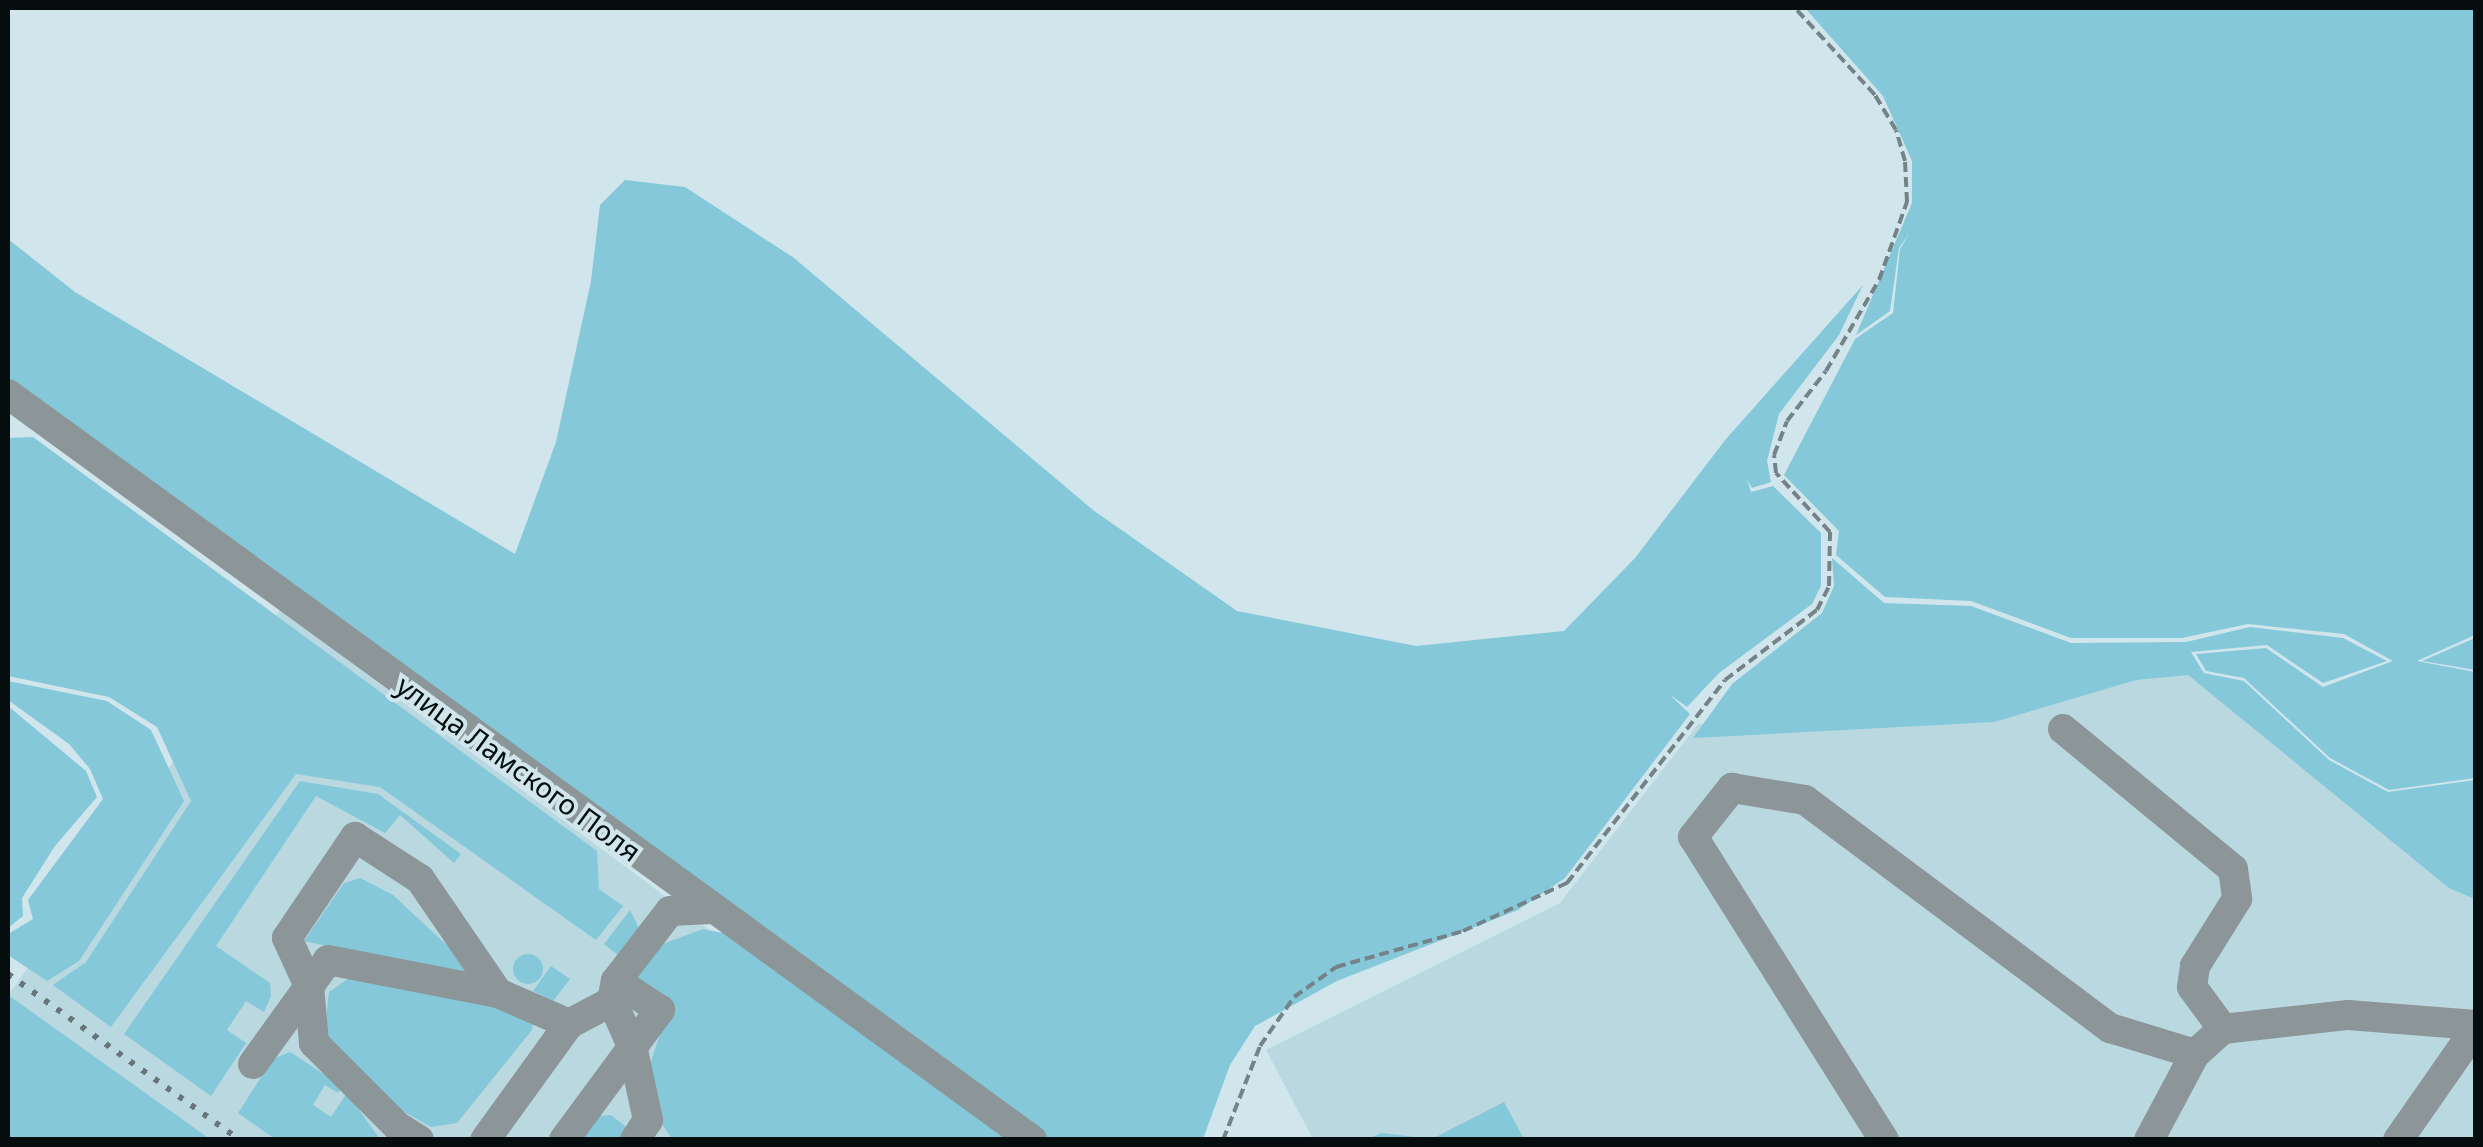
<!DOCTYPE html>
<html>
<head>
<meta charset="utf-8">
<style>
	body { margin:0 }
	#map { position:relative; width:2483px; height:1147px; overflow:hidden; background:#d0e6ec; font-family:"Noto Sans",sans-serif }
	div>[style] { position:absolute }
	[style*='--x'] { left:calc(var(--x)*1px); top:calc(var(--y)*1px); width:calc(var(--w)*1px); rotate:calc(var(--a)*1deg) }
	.built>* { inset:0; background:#bad8e0 }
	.green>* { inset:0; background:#84c8d9 }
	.round { border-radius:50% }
	.path>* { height:4px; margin-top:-2px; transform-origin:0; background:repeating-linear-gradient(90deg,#748388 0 10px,transparent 0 15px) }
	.minor>* { height:30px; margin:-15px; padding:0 15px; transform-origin:15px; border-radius:15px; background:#8c9598 }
	.rail>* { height:6px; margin-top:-3px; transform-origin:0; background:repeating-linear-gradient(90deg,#68767a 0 5px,transparent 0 15px) }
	span { translate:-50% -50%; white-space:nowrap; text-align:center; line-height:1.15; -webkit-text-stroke:8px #d0e6ec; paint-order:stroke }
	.street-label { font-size:28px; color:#060d0f }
	.frame { position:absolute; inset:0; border:10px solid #060d0f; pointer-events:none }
</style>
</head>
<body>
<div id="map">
	<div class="built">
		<div style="clip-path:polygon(280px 610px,646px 882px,987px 1139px,140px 1139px,8px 996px)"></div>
		<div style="clip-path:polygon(2190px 664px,2475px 883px,2475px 1139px,1313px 1139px,1266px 1050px,1560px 903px,1698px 724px,1960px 710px)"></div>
	</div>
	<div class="green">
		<div style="clip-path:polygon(1805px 8px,2475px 8px,2475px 635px,2417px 661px,2475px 672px,2475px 778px,2389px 790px,2330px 758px,2244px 678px,2206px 671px,2196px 654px,2266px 648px,2323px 687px,2393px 661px,2344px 634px,2248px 624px,2182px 638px,2071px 638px,1971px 601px,1885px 597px,1836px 555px,1839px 531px,1784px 475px,1855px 339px,1893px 313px,1900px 249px,1910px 232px,1899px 248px,1890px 311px,1856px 335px,1912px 203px,1912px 161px,1883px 96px)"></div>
		<div style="clip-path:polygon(625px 180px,685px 187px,794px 258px,1093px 510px,1237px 611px,1416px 646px,1564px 631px,1635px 558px,1726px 439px,1863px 285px,1839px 335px,1779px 414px,1767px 461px,1771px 482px,1752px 488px,1747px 479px,1751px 492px,1773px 486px,1821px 533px,1821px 586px,1812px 604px,1719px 673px,1687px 707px,1669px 694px,1690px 714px,1565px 878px,1518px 910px,1337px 981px,1255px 1026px,1230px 1065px,1203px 1139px,1051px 1140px,8px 381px,8px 239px,75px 292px,515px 554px,556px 442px,591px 281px,600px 205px)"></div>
		<div style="clip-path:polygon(33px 437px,597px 851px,599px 889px,623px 906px,596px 940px,380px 787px,296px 774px,111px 1027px,53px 985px,86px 962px,191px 801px,157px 727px,109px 697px,8px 676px,8px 438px)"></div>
		<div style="clip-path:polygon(1832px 558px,1884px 603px,1971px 606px,2071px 643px,2186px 642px,2250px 627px,2343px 638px,2387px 661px,2323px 683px,2267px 645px,2191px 652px,2204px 673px,2244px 681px,2329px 760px,2388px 792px,2475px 780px,2475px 899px,2449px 888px,2188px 675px,2136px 680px,1994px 722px,1693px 738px,1732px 684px,1822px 613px,1834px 586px)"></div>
		<div style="clip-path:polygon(2475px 638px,2475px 670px,2422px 661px)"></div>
		<div style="clip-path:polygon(8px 681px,107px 701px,151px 730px,184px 801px,79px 961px,47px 981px,8px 955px,8px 934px,33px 919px,28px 900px,103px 799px,90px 769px,69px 744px,8px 700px)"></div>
		<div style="clip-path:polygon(8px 706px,86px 771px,97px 797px,55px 846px,22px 898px,23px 916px,8px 928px)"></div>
		<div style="clip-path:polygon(300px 781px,378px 794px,461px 854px,454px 863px,400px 815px,385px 833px,316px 796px,216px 946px,270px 983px,271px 996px,264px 1012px,246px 1001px,227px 1030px,246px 1043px,211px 1096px,124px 1034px)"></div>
		<div style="clip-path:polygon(360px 878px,393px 895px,466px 963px,464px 976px,304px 941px,344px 883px)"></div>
		<div style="clip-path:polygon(630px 910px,640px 930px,624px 960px,604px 944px)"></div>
		<div style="clip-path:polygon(703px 929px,723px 933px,1011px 1139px,672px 1139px,658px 1118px,650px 1064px,667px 1014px,629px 981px,660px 945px)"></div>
		<div class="round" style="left:513px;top:954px;width:30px;height:30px"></div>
		<div style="clip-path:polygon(551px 966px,570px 979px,553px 1001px,533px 991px)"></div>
		<div style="clip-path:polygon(352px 976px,517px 1011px,533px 1022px,532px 1030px,457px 1123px,431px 1127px,380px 1098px,324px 1035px,329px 992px)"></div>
		<div style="clip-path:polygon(8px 995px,210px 1139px,8px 1139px)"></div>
		<div style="clip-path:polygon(290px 1052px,342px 1086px,338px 1093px,325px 1085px,313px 1105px,331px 1117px,347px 1093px,380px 1139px,275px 1139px,238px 1113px,273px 1059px)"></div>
		<div style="clip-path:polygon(1504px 1102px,1524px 1139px,1367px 1139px,1382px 1133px,1432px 1139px)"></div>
		<div style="clip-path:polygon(611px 1115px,625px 1126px,626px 1139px,580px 1140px,597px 1116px)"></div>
	</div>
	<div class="path">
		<div style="--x:1223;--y:1140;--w:101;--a:-68.5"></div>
		<div style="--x:1260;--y:1046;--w:60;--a:-55.2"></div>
		<div style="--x:1294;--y:997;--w:52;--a:-35.5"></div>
		<div style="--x:1336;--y:967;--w:132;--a:-15.8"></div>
		<div style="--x:1463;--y:931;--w:115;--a:-24.8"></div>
		<div style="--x:1567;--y:883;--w:257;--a:-52.1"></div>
		<div style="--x:1725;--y:680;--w:116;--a:-37.3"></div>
		<div style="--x:1817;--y:610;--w:27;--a:-63"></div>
		<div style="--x:1829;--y:586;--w:54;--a:-88.9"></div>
		<div style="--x:1830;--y:532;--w:80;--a:-132.5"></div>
		<div style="--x:1776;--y:473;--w:18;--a:-96"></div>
		<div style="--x:1774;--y:455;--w:36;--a:-69"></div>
		<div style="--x:1787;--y:421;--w:63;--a:-52"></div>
		<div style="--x:1826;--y:371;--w:105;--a:-59.8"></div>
		<div style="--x:1879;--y:280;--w:83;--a:-70.3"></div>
		<div style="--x:1907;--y:202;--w:41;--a:-92.8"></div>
		<div style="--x:1905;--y:161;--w:32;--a:-106"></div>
		<div style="--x:1896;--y:130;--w:41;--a:-121"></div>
		<div style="--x:1875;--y:95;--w:118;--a:-132.6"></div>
	</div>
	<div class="minor">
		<div style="--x:8;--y:394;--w:1267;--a:36.07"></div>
		<div style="--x:2063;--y:729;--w:220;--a:39.5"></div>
		<div style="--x:2233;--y:869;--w:30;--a:82"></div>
		<div style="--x:2237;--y:899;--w:79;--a:122.1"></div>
		<div style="--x:2195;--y:966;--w:21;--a:98"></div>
		<div style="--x:2192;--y:987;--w:52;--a:53.6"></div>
		<div style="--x:612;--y:1001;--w:49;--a:66"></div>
		<div style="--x:632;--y:1046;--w:76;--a:77.8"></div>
		<div style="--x:648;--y:1120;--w:24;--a:123"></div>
		<div style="--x:253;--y:1064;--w:128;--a:-54.2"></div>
		<div style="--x:328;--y:960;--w:173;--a:11"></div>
		<div style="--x:498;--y:993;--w:77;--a:23.6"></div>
		<div style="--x:569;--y:1024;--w:49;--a:-28.1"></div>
		<div style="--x:612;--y:1001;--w:20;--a:-79"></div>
		<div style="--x:616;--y:981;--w:88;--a:-52.4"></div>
		<div style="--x:670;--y:911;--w:42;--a:-2.7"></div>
		<div style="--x:419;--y:1140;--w:25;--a:-148"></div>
		<div style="--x:398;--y:1127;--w:119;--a:-135"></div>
		<div style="--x:314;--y:1043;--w:57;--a:-95"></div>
		<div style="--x:309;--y:986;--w:53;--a:-114.6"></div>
		<div style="--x:287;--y:938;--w:122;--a:-56"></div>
		<div style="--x:355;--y:837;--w:77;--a:32.9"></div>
		<div style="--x:420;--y:879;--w:138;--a:55.6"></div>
		<div style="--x:485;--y:1140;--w:143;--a:-54.1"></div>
		<div style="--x:564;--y:1140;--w:162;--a:-53.6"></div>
		<div style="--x:660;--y:1010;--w:53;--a:-146.6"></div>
		<div style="--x:1884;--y:1140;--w:358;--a:-122.2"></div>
		<div style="--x:1693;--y:837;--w:63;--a:-51.5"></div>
		<div style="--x:1732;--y:788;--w:74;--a:9.3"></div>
		<div style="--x:1805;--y:800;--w:381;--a:36.8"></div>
		<div style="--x:2110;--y:1028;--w:89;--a:17"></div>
		<div style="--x:2149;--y:1140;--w:98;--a:-61.9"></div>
		<div style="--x:2195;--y:1054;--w:38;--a:-42"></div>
		<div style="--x:2223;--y:1029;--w:126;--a:-6.4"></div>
		<div style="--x:2348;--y:1015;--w:128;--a:4.5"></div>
		<div style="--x:2398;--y:1140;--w:136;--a:-55.1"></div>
	</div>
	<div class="rail">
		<div style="--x:8;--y:974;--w:285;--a:35.6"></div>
	</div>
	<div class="street-label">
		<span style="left:519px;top:768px;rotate:36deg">улица Ламского Поля</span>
	</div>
	<div class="frame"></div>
</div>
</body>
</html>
